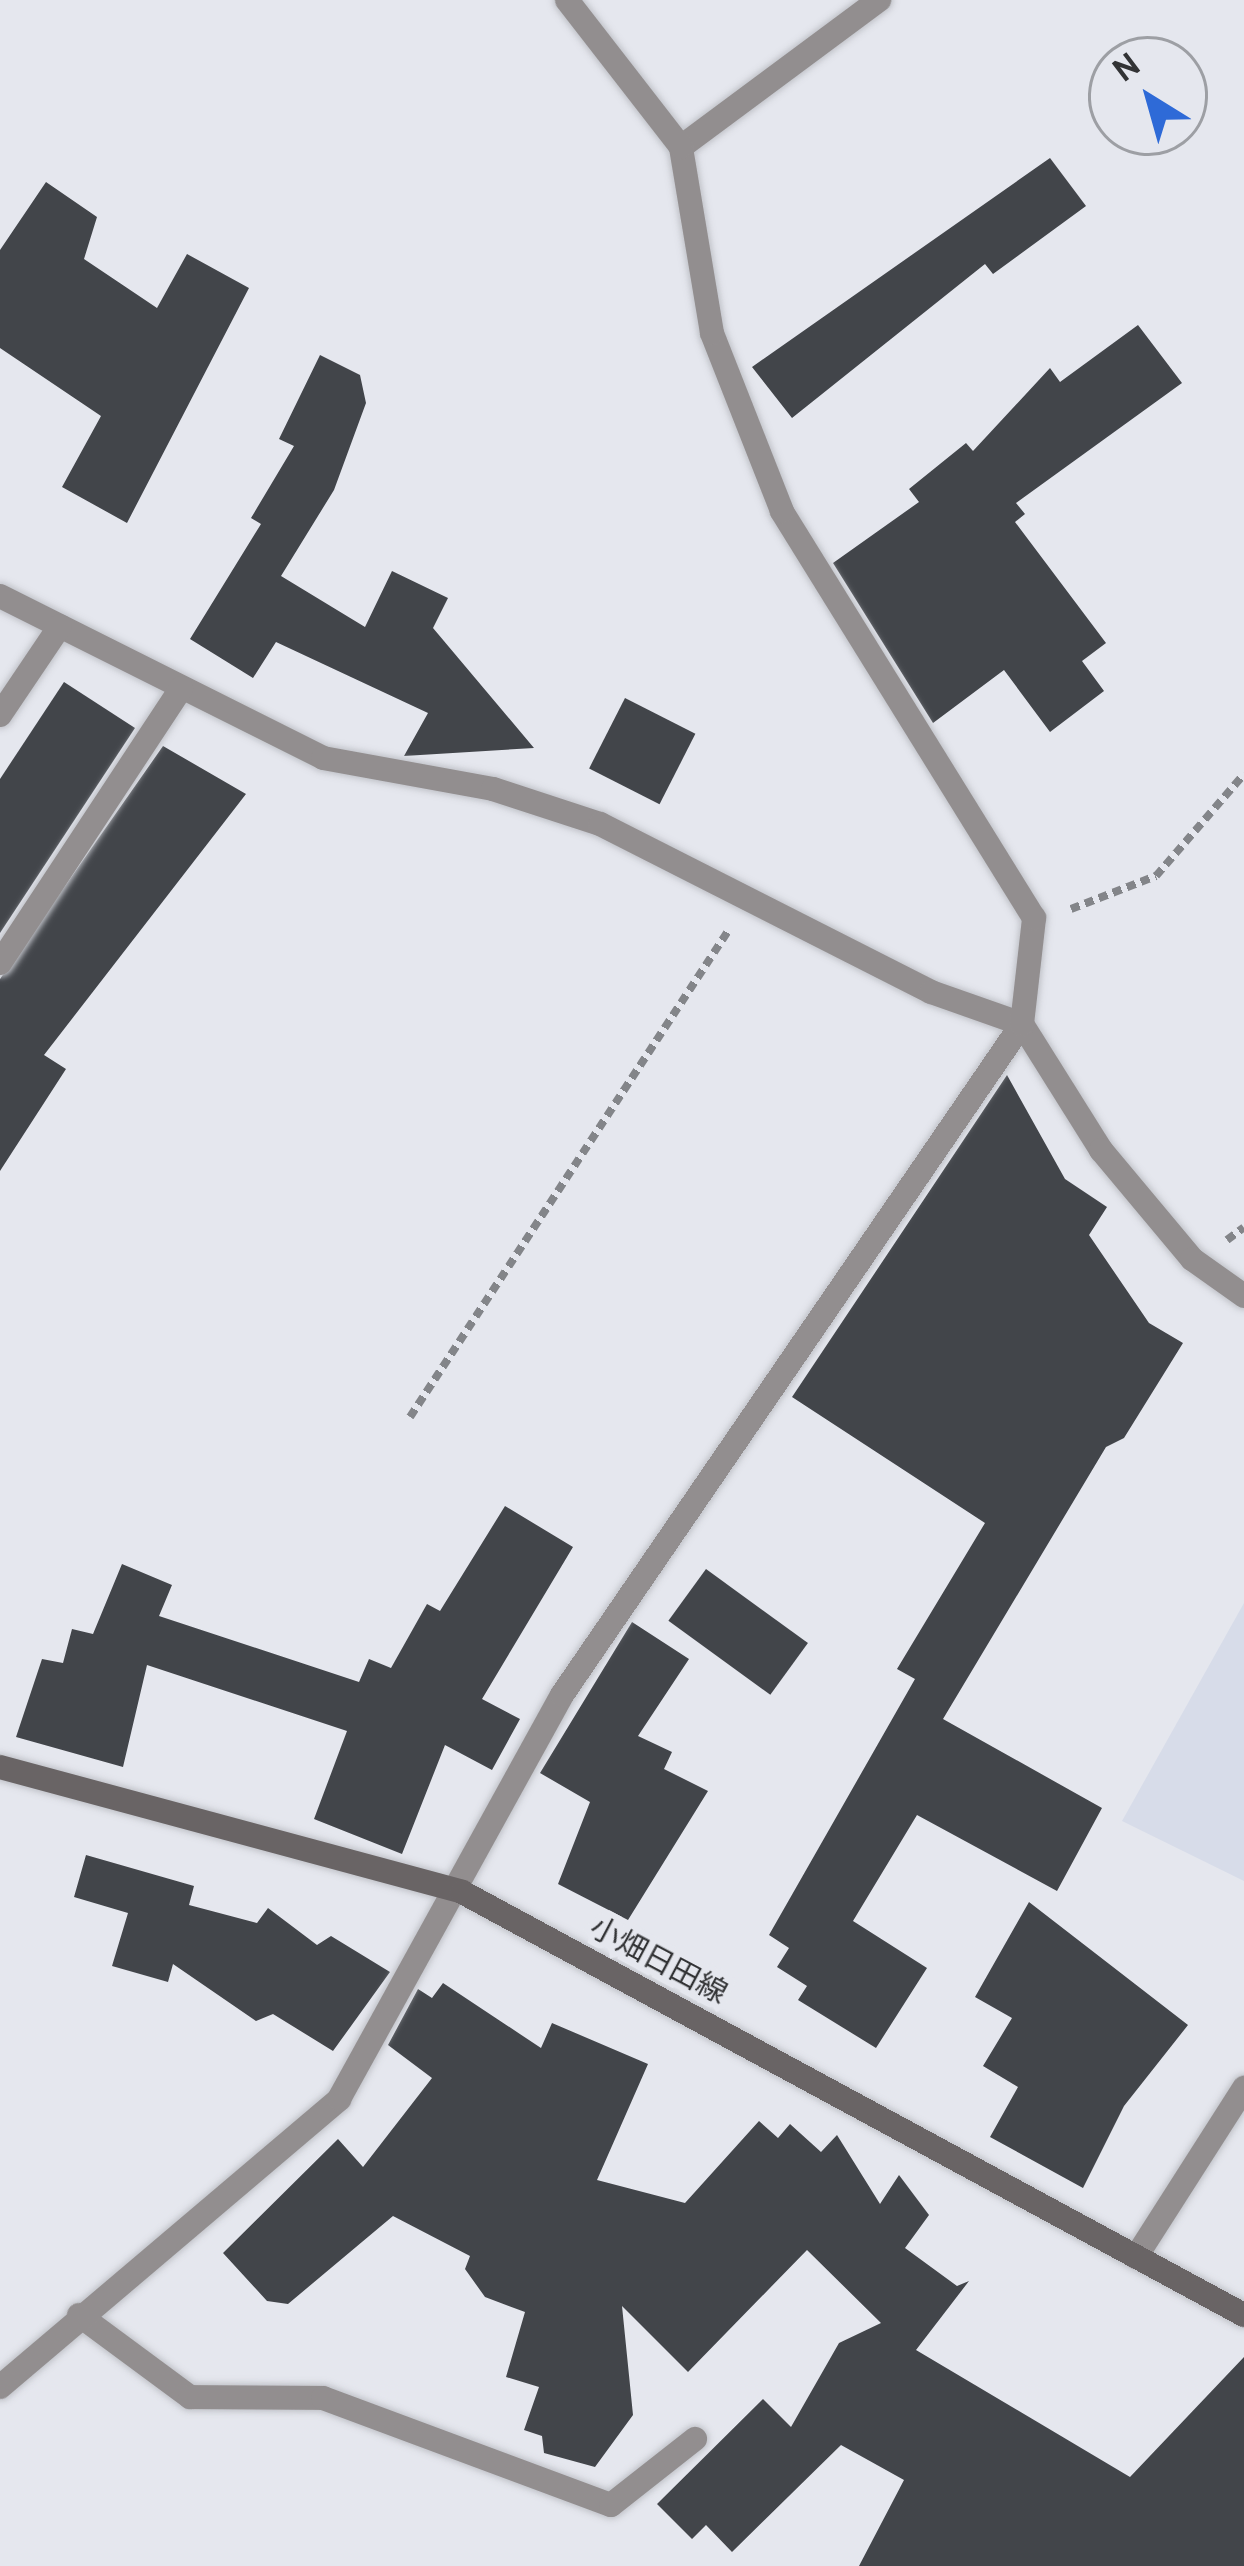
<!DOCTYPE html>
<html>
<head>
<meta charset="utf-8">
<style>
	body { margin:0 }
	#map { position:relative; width:1244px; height:2566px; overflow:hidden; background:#e5e7ee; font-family:Overpass,"Noto Sans JP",sans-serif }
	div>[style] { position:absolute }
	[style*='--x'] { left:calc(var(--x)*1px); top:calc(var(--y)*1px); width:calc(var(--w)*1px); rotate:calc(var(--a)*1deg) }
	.built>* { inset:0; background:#d7dce9 }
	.building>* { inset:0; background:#42454a; transform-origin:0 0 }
	.path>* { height:8px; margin-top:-4px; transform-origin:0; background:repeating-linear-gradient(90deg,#838589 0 9px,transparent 0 15px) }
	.roads { filter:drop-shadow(0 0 3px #c1c3c9) drop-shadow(0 0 3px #c1c3c9) }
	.street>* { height:24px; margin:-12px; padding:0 12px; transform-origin:12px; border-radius:12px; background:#928e8f }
	.secondary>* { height:24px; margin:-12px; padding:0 12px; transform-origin:12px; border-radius:12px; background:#696465 }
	span { translate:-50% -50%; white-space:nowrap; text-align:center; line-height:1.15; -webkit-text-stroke:12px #e5e7ee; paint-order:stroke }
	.street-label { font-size:30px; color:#323335 }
	.north { position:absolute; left:1088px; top:36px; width:120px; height:120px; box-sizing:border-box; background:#e5e7ee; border:3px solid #9d9fa4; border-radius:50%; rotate:323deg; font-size:33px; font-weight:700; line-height:48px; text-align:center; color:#323335 }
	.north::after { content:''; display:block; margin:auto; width:42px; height:54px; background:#2e6ad7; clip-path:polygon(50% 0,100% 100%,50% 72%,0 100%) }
</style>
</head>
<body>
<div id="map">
	<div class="built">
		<div style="clip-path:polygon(1244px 1603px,1244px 1881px,1122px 1821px)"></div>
	</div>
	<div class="building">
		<div style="clip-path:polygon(1050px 158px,1086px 206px,993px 274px,985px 264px,792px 418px,752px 367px)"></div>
		<div style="clip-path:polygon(46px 182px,97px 217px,84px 259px,157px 308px,187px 254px,249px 288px,127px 523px,62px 487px,101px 416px,0 348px,0 250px)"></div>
		<div style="clip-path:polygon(1138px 325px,1182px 383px,1016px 503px,1025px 514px,1015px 522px,1106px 643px,1082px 661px,1104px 691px,1050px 732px,1004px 670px,933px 723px,833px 563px,919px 502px,909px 489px,966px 443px,973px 451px,1050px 368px,1060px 382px)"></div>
		<div style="clip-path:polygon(320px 355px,360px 375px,366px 403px,334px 490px,281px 576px,365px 627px,392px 571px,448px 598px,433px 628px,534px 748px,404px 756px,428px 713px,276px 642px,253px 678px,190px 639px,261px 524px,251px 518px,294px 446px,279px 439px)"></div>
		<div style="clip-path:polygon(64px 682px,135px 728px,0 933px,0 779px)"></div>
		<div style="left:625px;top:698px;width:79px;height:79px;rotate:27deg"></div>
		<div style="clip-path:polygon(163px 746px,246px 794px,44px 1055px,66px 1069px,0 1171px,0 979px)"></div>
		<div style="clip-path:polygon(1007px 1075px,1065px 1179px,1107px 1207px,1089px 1235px,1149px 1323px,1183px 1343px,1124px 1438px,1106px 1447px,943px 1719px,1102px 1808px,1057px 1891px,917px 1815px,853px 1921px,927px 1968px,876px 2048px,798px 2000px,807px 1986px,777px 1967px,789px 1948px,769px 1935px,915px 1679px,897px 1669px,985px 1523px,792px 1397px)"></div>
		<div style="clip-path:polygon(505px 1506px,573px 1547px,482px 1699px,520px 1719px,492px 1770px,445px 1745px,402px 1854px,314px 1819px,347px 1731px,147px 1665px,123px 1767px,16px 1737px,42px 1659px,63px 1663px,72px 1629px,93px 1634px,122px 1564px,172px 1585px,159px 1616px,359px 1682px,369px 1659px,391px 1668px,427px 1604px,440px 1611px)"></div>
		<div style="left:706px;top:1569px;width:126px;height:64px;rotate:36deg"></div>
		<div style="clip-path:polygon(632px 1622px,689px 1659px,638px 1736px,672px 1752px,664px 1769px,708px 1791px,628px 1920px,558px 1884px,590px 1802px,540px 1773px)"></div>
		<div style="clip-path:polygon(86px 1855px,194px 1886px,189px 1905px,257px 1923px,268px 1908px,317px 1945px,331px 1936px,390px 1972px,333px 2051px,273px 2014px,256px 2021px,173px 1964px,168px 1982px,112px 1966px,128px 1913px,74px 1897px)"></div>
		<div style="clip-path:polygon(1029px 1902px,1188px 2025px,1124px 2106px,1083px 2188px,990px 2137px,1018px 2087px,983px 2066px,1012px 2018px,975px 1997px)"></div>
		<div style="clip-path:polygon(443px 1983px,541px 2048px,552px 2023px,648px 2064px,597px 2180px,685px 2203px,759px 2121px,778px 2138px,790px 2124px,821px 2152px,837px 2135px,880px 2204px,899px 2175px,929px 2215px,905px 2248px,957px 2286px,969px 2281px,916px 2350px,1130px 2477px,1244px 2357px,1244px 2566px,859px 2566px,904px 2480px,841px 2445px,732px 2552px,706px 2525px,692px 2539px,657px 2504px,763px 2399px,791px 2427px,839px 2343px,881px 2323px,807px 2250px,688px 2372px,622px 2306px,633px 2415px,595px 2467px,544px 2453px,542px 2436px,524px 2430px,539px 2387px,506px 2377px,525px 2312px,485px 2297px,465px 2269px,470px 2256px,393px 2216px,288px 2304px,267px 2301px,223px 2253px,338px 2139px,363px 2167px,432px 2078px,388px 2045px,418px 1989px,432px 1998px)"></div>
	</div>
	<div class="path">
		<div style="--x:1071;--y:909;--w:91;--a:-21.2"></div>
		<div style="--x:1156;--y:876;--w:135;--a:-49.2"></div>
		<div style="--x:1227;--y:1240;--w:21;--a:-37"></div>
		<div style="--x:410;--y:1417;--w:581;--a:-56.8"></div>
	</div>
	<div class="roads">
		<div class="street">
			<div style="--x:681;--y:147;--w:247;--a:-36.6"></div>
			<div style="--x:0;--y:596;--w:361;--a:26.6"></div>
			<div style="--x:323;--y:758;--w:173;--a:10.3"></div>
			<div style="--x:493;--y:789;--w:113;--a:18.1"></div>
			<div style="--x:600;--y:824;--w:371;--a:26.9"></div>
			<div style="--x:931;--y:992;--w:96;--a:19.4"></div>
			<div style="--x:1022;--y:1024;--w:149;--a:57.9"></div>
			<div style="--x:1101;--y:1150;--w:142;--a:50.1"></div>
			<div style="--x:1192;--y:1259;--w:64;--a:35.4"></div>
			<div style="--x:0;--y:715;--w:107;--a:-56"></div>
			<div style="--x:0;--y:963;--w:329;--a:-56.6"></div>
			<div style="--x:1136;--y:2257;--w:201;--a:-57.4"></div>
			<div style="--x:79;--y:2315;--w:138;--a:36.5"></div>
			<div style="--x:190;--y:2397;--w:133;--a:0.4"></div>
			<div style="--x:323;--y:2398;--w:307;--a:20.4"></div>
			<div style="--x:611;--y:2505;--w:107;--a:-38.2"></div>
			<div style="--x:0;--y:2387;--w:445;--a:-40.3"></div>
			<div style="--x:339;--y:2099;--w:461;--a:-61.1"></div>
			<div style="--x:562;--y:1695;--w:814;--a:-55.57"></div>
			<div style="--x:1022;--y:1024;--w:107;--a:-83.5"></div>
			<div style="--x:1034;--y:918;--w:479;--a:-121.8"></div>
			<div style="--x:782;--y:511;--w:191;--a:-111.5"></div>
			<div style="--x:712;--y:333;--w:189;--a:-99.5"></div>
			<div style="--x:681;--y:147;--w:186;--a:-127.8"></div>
		</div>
		<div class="secondary">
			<div style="--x:0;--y:1767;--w:479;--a:15.1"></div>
			<div style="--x:462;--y:1892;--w:889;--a:28.41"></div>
		</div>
	</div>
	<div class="street-label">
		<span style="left:657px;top:1963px;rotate:28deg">小畑日田線</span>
	</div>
	<div class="north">N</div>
</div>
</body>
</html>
